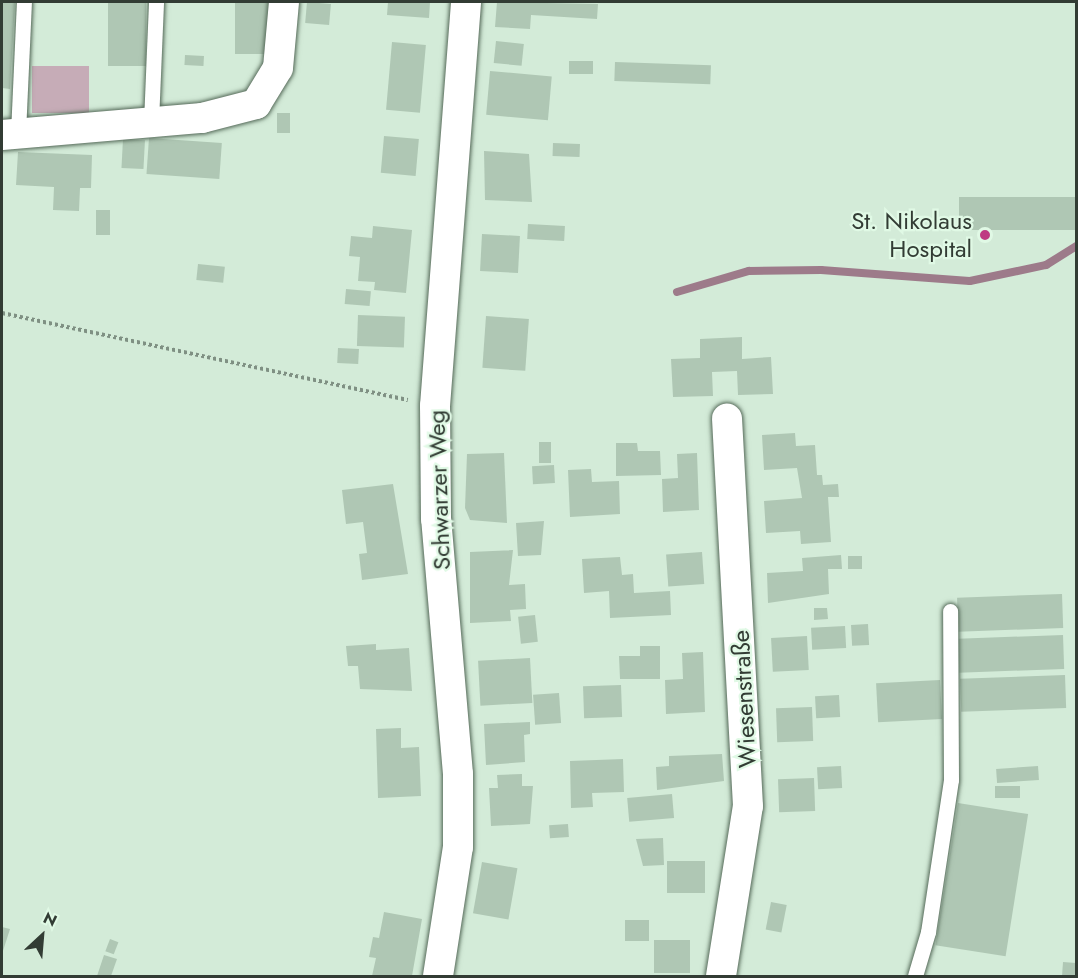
<!DOCTYPE html>
<html>
<head>
<meta charset="utf-8">
<style>
	body { margin:0 }
	#map { position:relative; width:1078px; height:978px; overflow:hidden; background:#d3ebd8; font-family:Jost,sans-serif }
	div>[style] { position:absolute }
	[style*='--x'] { left:calc(var(--x)*1px); top:calc(var(--y)*1px); width:calc(var(--w)*1px); rotate:calc(var(--a)*1deg) }
	.green>* { inset:0; background:#c6acb7; transform-origin:0 0 }
	.stream>* { height:8px; margin:-4px; padding:0 4px; transform-origin:4px; border-radius:4px; background:#9d7b8a }
	.building>* { inset:0; background:#afc7b4; transform-origin:0 0 }
	.path>* { height:4px; margin-top:-2px; transform-origin:0; background:repeating-linear-gradient(90deg,#7f9083 0 3px,transparent 0 6px) }
	.roads { filter:drop-shadow(0 0 2px #556a59) drop-shadow(0 0 2px #556a59) }
	.service>* { height:15px; margin:-7.5px; padding:0 7.5px; transform-origin:7.5px; border-radius:7.5px; background:#fff }
	.minor>* { height:30px; margin:-15px; padding:0 15px; transform-origin:15px; border-radius:15px; background:#fff }
	.dots>* { width:16px; height:16px; translate:-50% -50%; box-sizing:border-box; border:3px solid #e0f9e5; border-radius:50% }
	span { translate:-50% -50%; white-space:nowrap; text-align:center; line-height:1.15; -webkit-text-stroke:4.5px #e0f9e5; paint-order:stroke }
	.poi-label { font-size:24px; color:#323c34 }
	.right { translate:-100% -50%; text-align:right }
	.street-label { font-size:24px; color:#323c34 }
	.frame { position:absolute; inset:0; border:3px solid #323c34; pointer-events:none }
	.north { position:absolute; left:12px; top:906px; width:60px; height:60px; -webkit-text-stroke:4px #e0f9e5; paint-order:stroke; rotate:26deg; font-size:16px; font-weight:700; line-height:24px; text-align:center; color:#323c34 }
	.north::after { content:''; display:block; margin:auto; width:21px; height:27px; background:#323c34; clip-path:polygon(50% 0,100% 100%,50% 72%,0 100%) }
</style>
</head>
<body>
<div id="map">
	<div class="green">
		<div style="left:32px;top:66px;width:57px;height:47px"></div>
	</div>
	<div class="stream">
		<div style="--x:677;--y:292;--w:75;--a:-16.3"></div>
		<div style="--x:749;--y:271;--w:72;--a:-0.8"></div>
		<div style="--x:821;--y:270;--w:149;--a:4.2"></div>
		<div style="--x:970;--y:281;--w:78;--a:-11.9"></div>
		<div style="--x:1046;--y:265;--w:36;--a:-32"></div>
	</div>
	<div class="building">
		<div style="clip-path:polygon(2px 2px,15px 2px,10px 89px,2px 88px)"></div>
		<div style="left:108px;top:2px;width:38px;height:64px"></div>
		<div style="left:235px;top:2px;width:38px;height:52px"></div>
		<div style="left:307px;top:2px;width:24px;height:21px;rotate:5deg"></div>
		<div style="clip-path:polygon(388px 2px,430px 2px,429px 18px,387px 15px)"></div>
		<div style="clip-path:polygon(497px 2px,598px 4px,597px 19px,531px 15px,530px 29px,495px 27px)"></div>
		<div style="left:496px;top:41px;width:28px;height:22px;rotate:6deg"></div>
		<div style="left:392px;top:42px;width:34px;height:68px;rotate:5deg"></div>
		<div style="left:185px;top:55px;width:19px;height:10px;rotate:3deg"></div>
		<div style="left:569px;top:61px;width:24px;height:13px"></div>
		<div style="left:615px;top:62px;width:96px;height:19px;rotate:2deg"></div>
		<div style="left:490px;top:71px;width:62px;height:44px;rotate:5deg"></div>
		<div style="left:277px;top:113px;width:13px;height:20px"></div>
		<div style="left:384px;top:136px;width:35px;height:37px;rotate:5deg"></div>
		<div style="left:149px;top:138px;width:73px;height:36px;rotate:4deg"></div>
		<div style="left:123px;top:139px;width:22px;height:29px;rotate:3deg"></div>
		<div style="left:553px;top:143px;width:27px;height:13px;rotate:2deg"></div>
		<div style="clip-path:polygon(484px 151px,529px 154px,532px 202px,485px 200px)"></div>
		<div style="clip-path:polygon(18px 152px,92px 155px,91px 188px,80px 188px,79px 211px,53px 210px,54px 187px,16px 185px)"></div>
		<div style="left:1076px;top:197px;width:33px;height:117px;rotate:90deg"></div>
		<div style="left:96px;top:210px;width:14px;height:25px"></div>
		<div style="left:528px;top:224px;width:37px;height:15px;rotate:3deg"></div>
		<div style="clip-path:polygon(373px 226px,412px 230px,406px 293px,374px 290px,375px 282px,358px 281px,360px 257px,349px 256px,351px 236px,372px 238px)"></div>
		<div style="left:482px;top:234px;width:38px;height:37px;rotate:3deg"></div>
		<div style="left:198px;top:264px;width:27px;height:16px;rotate:6deg"></div>
		<div style="left:346px;top:289px;width:25px;height:15px;rotate:5deg"></div>
		<div style="left:358px;top:315px;width:47px;height:31px;rotate:2deg"></div>
		<div style="left:486px;top:316px;width:43px;height:52px;rotate:4deg"></div>
		<div style="clip-path:polygon(742px 337px,742px 359px,771px 357px,773px 394px,738px 395px,737px 371px,712px 372px,713px 396px,673px 397px,671px 359px,700px 358px,700px 339px)"></div>
		<div style="left:338px;top:348px;width:21px;height:15px;rotate:3deg"></div>
		<div style="clip-path:polygon(795px 433px,796px 446px,815px 445px,817px 475px,822px 475px,823px 485px,838px 484px,839px 497px,828px 497px,831px 542px,801px 544px,800px 531px,766px 533px,764px 501px,802px 498px,797px 468px,764px 470px,762px 435px)"></div>
		<div style="left:539px;top:442px;width:12px;height:21px"></div>
		<div style="clip-path:polygon(616px 443px,637px 443px,638px 451px,660px 451px,661px 475px,616px 476px)"></div>
		<div style="clip-path:polygon(504px 453px,507px 523px,470px 520px,465px 508px,467px 454px)"></div>
		<div style="clip-path:polygon(697px 453px,699px 510px,663px 512px,662px 479px,678px 478px,677px 454px)"></div>
		<div style="left:554px;top:465px;width:18px;height:22px;rotate:87deg"></div>
		<div style="clip-path:polygon(591px 469px,592px 482px,619px 481px,620px 514px,570px 517px,568px 470px)"></div>
		<div style="clip-path:polygon(393px 484px,408px 574px,362px 580px,359px 554px,367px 553px,363px 522px,346px 524px,342px 490px)"></div>
		<div style="clip-path:polygon(544px 521px,541px 555px,518px 556px,516px 523px)"></div>
		<div style="clip-path:polygon(513px 550px,509px 585px,525px 584px,526px 609px,510px 610px,511px 621px,470px 623px,470px 552px)"></div>
		<div style="left:702px;top:552px;width:32px;height:36px;rotate:86deg"></div>
		<div style="clip-path:polygon(841px 555px,842px 569px,828px 569px,829px 594px,768px 603px,767px 573px,803px 571px,802px 558px)"></div>
		<div style="left:848px;top:556px;width:14px;height:13px"></div>
		<div style="clip-path:polygon(620px 557px,622px 575px,633px 574px,634px 593px,670px 591px,671px 615px,610px 618px,609px 591px,584px 593px,582px 559px)"></div>
		<div style="left:1062px;top:594px;width:34px;height:105px;rotate:88deg"></div>
		<div style="clip-path:polygon(814px 608px,827px 608px,828px 619px,814px 620px)"></div>
		<div style="left:535px;top:615px;width:27px;height:17px;rotate:84deg"></div>
		<div style="left:868px;top:624px;width:21px;height:17px;rotate:87deg"></div>
		<div style="left:845px;top:626px;width:22px;height:34px;rotate:87deg"></div>
		<div style="left:1063px;top:635px;width:34px;height:105px;rotate:88deg"></div>
		<div style="left:807px;top:636px;width:34px;height:36px;rotate:87deg"></div>
		<div style="clip-path:polygon(376px 644px,376px 650px,409px 648px,412px 691px,360px 689px,358px 666px,348px 666px,346px 646px)"></div>
		<div style="clip-path:polygon(640px 646px,660px 646px,660px 679px,620px 679px,619px 656px,640px 656px)"></div>
		<div style="clip-path:polygon(703px 652px,705px 712px,666px 714px,665px 680px,683px 679px,682px 653px)"></div>
		<div style="left:530px;top:658px;width:45px;height:52px;rotate:87deg"></div>
		<div style="left:1065px;top:675px;width:33px;height:105px;rotate:88deg"></div>
		<div style="left:940px;top:680px;width:39px;height:64px;rotate:87deg"></div>
		<div style="left:621px;top:685px;width:32px;height:38px;rotate:88deg"></div>
		<div style="left:559px;top:693px;width:30px;height:26px;rotate:86deg"></div>
		<div style="left:839px;top:695px;width:22px;height:24px;rotate:87deg"></div>
		<div style="left:812px;top:707px;width:34px;height:36px;rotate:88deg"></div>
		<div style="clip-path:polygon(530px 722px,530px 734px,524px 735px,525px 762px,486px 765px,484px 724px)"></div>
		<div style="clip-path:polygon(401px 728px,401px 748px,419px 747px,421px 796px,378px 798px,376px 729px)"></div>
		<div style="clip-path:polygon(722px 754px,724px 781px,657px 790px,656px 767px,669px 766px,669px 756px)"></div>
		<div style="clip-path:polygon(623px 759px,624px 792px,592px 793px,593px 807px,571px 808px,570px 761px)"></div>
		<div style="left:841px;top:766px;width:22px;height:24px;rotate:87deg"></div>
		<div style="left:1038px;top:766px;width:14px;height:42px;rotate:86deg"></div>
		<div style="clip-path:polygon(522px 774px,522px 786px,533px 786px,530px 824px,491px 826px,489px 788px,498px 788px,497px 775px)"></div>
		<div style="left:814px;top:778px;width:33px;height:36px;rotate:88deg"></div>
		<div style="left:995px;top:786px;width:25px;height:12px"></div>
		<div style="left:672px;top:794px;width:24px;height:45px;rotate:85deg"></div>
		<div style="left:958px;top:803px;width:71px;height:144px;rotate:9deg"></div>
		<div style="left:568px;top:824px;width:13px;height:19px;rotate:86deg"></div>
		<div style="clip-path:polygon(663px 838px,664px 865px,643px 866px,636px 839px)"></div>
		<div style="left:705px;top:861px;width:32px;height:38px;rotate:90deg"></div>
		<div style="left:482px;top:862px;width:36px;height:52px;rotate:10deg"></div>
		<div style="left:771px;top:902px;width:16px;height:28px;rotate:11deg"></div>
		<div style="clip-path:polygon(384px 912px,422px 919px,412px 976px,372px 976px,376px 958px,369px 957px,373px 937px,379px 938px)"></div>
		<div style="left:625px;top:920px;width:24px;height:21px"></div>
		<div style="clip-path:polygon(2px 927px,10px 929px,2px 954px)"></div>
		<div style="left:110px;top:939px;width:9px;height:13px;rotate:21deg"></div>
		<div style="left:654px;top:940px;width:36px;height:33px"></div>
		<div style="clip-path:polygon(104px 955px,117px 959px,111px 976px,97px 976px)"></div>
		<div style="left:1063px;top:962px;width:13px;height:14px;rotate:4deg"></div>
	</div>
	<div class="path">
		<div style="--x:2;--y:313;--w:415;--a:12.1"></div>
	</div>
	<div class="roads">
		<div class="service">
			<div style="--x:151;--y:122;--w:120;--a:-87.6"></div>
			<div style="--x:18;--y:133;--w:131;--a:-87.4"></div>
			<div style="--x:915;--y:976;--w:46;--a:-73.5"></div>
			<div style="--x:928;--y:932;--w:154;--a:-81.4"></div>
			<div style="--x:951;--y:780;--w:169;--a:-90.3"></div>
		</div>
		<div class="minor">
			<div style="--x:2;--y:135;--w:201;--a:-4.9"></div>
			<div style="--x:202;--y:118;--w:56;--a:-14.5"></div>
			<div style="--x:256;--y:104;--w:42;--a:-58.6"></div>
			<div style="--x:278;--y:68;--w:66;--a:-84.8"></div>
			<div style="--x:438;--y:976;--w:131;--a:-81.2"></div>
			<div style="--x:458;--y:847;--w:73;--a:-90"></div>
			<div style="--x:458;--y:774;--w:256;--a:-94.9"></div>
			<div style="--x:436;--y:519;--w:113;--a:-90.5"></div>
			<div style="--x:435;--y:406;--w:405;--a:-85.6"></div>
			<div style="--x:721;--y:976;--w:172;--a:-81"></div>
			<div style="--x:748;--y:806;--w:388;--a:-93.1"></div>
		</div>
	</div>
	<div class="dots">
		<div style="left:985px;top:235px;background:#be3b82"></div>
	</div>
	<div class="poi-label">
		<span class="right" style="left:972px;top:235px">St. Nikolaus<br>Hospital</span>
	</div>
	<div class="street-label">
		<span style="left:439px;top:490px;rotate:-92deg">Schwarzer Weg</span>
		<span style="left:744px;top:699px;rotate:-93deg">Wiesenstraße</span>
	</div>
	<div class="frame"></div>
	<div class="north">N</div>
</div>
</body>
</html>
